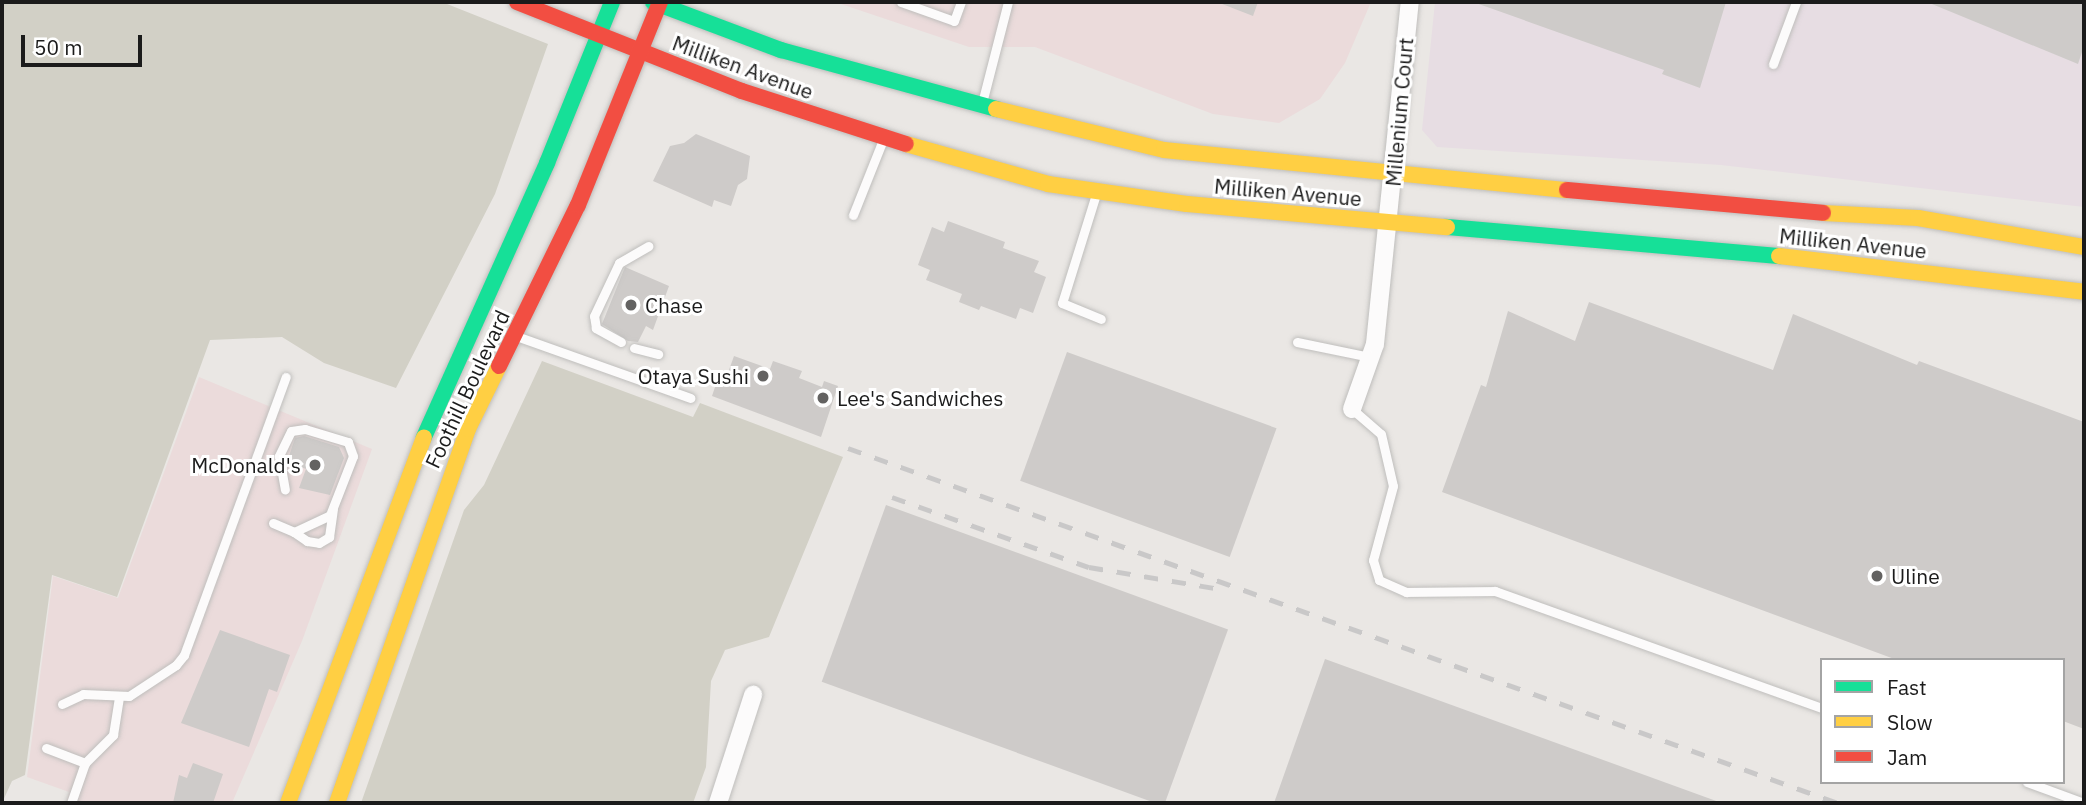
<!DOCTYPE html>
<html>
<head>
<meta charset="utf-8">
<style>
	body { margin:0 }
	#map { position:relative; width:2086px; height:805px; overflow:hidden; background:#eae7e4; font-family:"IBM Plex Sans",sans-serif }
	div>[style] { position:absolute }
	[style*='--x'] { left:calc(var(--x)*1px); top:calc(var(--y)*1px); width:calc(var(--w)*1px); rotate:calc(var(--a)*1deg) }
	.commercial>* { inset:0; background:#ebdbdb }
	.industrial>* { inset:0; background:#e7dde3 }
	.construction>* { inset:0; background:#d2d0c6 }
	.building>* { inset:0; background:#cecbc9; transform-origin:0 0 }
	.roads { filter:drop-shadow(0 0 2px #bfbebc) drop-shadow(0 0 2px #bfbebc) }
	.lane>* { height:9px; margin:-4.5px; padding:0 4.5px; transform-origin:4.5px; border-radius:4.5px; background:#fcfbfb }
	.street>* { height:18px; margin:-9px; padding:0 9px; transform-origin:9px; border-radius:9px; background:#fcfbfb }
	.fast>* { height:16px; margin:-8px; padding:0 8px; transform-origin:8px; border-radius:8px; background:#16e098 }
	.slow>* { height:16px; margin:-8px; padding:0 8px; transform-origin:8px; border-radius:8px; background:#ffcf43 }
	.jam>* { height:16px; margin:-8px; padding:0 8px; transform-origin:8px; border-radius:8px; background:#f24e42 }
	.rail>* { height:5px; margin-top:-2.5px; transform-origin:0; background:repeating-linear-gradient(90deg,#c9c8c8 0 14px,transparent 0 28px) }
	.dots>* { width:19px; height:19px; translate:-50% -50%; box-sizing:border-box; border:4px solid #fff; border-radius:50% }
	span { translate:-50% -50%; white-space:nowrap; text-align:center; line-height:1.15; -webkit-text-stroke:6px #fff; paint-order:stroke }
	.street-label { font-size:21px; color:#1b1b1b }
	.poi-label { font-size:21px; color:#1b1b1b }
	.left { translate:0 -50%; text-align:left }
	.right { translate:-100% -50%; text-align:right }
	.frame { position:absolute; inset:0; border:4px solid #1b1b1b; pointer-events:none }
	.legend { position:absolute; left:1820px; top:658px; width:245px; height:126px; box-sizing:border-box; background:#fff; border:2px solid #a4a4a4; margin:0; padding:9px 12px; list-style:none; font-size:21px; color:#1b1b1b }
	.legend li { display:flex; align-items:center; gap:14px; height:35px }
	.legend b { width:35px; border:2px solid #a4a4a4 }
	.scale { position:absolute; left:21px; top:35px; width:121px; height:32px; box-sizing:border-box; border:4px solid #1b1b1b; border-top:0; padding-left:9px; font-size:21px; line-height:24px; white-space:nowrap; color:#1b1b1b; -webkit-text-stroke:5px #fff; paint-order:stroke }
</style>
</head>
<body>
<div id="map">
	<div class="commercial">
		<div style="clip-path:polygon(835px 2px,1371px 2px,1345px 63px,1320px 99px,1279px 123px,1213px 114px,1035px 47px,969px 47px)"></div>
		<div style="clip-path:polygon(199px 377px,372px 449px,302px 641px,232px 803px,66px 803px,69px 792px,27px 777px,53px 576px,118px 598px)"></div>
	</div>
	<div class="industrial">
		<div style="clip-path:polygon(1435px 2px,2084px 2px,2084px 207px,1721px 165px,1437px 147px,1422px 130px)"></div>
	</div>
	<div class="construction">
		<div style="clip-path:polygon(2px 2px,442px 2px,548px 44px,495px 194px,396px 388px,324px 363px,282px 337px,210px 340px,117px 597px,52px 575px,25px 775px,12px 781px,2px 803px)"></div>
		<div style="clip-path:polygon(542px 361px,693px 417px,700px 403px,843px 457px,769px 637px,725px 650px,711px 681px,706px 767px,693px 803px,361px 803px,464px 510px,484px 485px)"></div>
	</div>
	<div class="building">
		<div style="clip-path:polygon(1217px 2px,1258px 2px,1253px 16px)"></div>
		<div style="clip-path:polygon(1473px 2px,1726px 2px,1700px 88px,1662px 74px,1664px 70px)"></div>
		<div style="clip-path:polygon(1927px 2px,2084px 2px,2084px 46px,2078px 64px)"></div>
		<div style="clip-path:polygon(696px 134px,750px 156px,747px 179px,738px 185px,731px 206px,714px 200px,712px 207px,653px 181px,670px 146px,684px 143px)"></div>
		<div style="clip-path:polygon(948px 221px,1005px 242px,1003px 248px,1039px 261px,1034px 272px,1046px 277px,1033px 313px,1020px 308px,1016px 319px,981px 306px,979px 310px,959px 302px,962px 294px,926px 280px,930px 270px,918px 265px,932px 227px,944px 232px)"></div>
		<div style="clip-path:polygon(625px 267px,669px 286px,653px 330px,646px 326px,638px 342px,628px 341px,602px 324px)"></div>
		<div style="clip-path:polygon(1589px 302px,1773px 370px,1793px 314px,1917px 365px,1919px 361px,2084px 422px,2084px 729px,2063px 721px,2063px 660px,1897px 660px,1442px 492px,1481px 385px,1486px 387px,1508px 311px,1575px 341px)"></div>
		<div style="left:1067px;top:352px;width:223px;height:137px;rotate:20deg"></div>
		<div style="clip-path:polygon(734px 356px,770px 369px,773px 361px,802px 371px,799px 378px,822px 387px,824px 381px,838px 386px,821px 437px,712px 396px,718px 378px,725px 381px)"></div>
		<div style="clip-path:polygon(304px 436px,339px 447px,344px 458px,330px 495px,299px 488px,306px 469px,287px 462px,295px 438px)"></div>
		<div style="left:886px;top:505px;width:364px;height:188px;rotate:20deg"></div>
		<div style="clip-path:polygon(220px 630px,290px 655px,277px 692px,269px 689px,249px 747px,181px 723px)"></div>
		<div style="clip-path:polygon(1325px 659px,1719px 802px,1719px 803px,1274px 803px)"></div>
		<div style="clip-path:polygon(193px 763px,223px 774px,213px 803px,173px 803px,179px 775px,187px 778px)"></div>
	</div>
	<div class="roads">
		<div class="lane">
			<div style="--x:901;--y:2;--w:56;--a:19.7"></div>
			<div style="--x:954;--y:21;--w:20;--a:-70"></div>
			<div style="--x:1773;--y:64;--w:66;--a:-69.6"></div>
			<div style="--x:982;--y:103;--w:104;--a:-75.6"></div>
			<div style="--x:1096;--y:194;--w:114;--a:107.3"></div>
			<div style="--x:1062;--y:303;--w:42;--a:22.3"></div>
			<div style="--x:853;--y:215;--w:79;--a:-68.3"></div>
			<div style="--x:519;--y:337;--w:182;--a:19.6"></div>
			<div style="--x:621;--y:342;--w:29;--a:-151"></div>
			<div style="--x:596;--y:328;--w:12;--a:-99"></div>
			<div style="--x:594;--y:316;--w:59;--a:-64.7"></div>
			<div style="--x:619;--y:263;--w:34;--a:-30"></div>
			<div style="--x:1297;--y:342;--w:75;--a:11.6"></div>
			<div style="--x:634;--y:348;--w:25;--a:14"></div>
			<div style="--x:1352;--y:409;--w:38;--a:41"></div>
			<div style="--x:1381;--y:434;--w:53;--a:77"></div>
			<div style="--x:1393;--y:486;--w:77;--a:105.1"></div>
			<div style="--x:1373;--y:560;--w:21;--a:73"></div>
			<div style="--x:1379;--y:580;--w:30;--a:24"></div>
			<div style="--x:1406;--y:592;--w:89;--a:-0.6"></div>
			<div style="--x:1495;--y:591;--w:347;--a:19.7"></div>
			<div style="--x:273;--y:523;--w:23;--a:23"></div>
			<div style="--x:294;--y:532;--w:40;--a:-25"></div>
			<div style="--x:330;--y:515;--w:63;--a:-68.7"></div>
			<div style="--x:353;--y:456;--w:15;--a:-110"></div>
			<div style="--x:348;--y:442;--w:45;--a:-163.2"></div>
			<div style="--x:305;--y:429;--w:14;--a:172"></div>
			<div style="--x:291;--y:431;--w:28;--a:116"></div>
			<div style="--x:279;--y:456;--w:34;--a:80"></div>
			<div style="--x:294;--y:532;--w:16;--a:35"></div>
			<div style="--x:307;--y:541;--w:12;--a:9"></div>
			<div style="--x:319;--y:543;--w:12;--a:-31"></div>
			<div style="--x:329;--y:537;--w:28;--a:-82"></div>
			<div style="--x:62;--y:704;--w:23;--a:-25"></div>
			<div style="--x:83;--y:694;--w:46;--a:2.5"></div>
			<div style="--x:129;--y:696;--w:56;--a:-33.4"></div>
			<div style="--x:176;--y:665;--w:13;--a:-51"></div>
			<div style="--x:184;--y:655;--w:296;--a:-69.9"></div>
			<div style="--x:46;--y:748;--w:42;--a:21"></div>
			<div style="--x:85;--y:763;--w:42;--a:109.3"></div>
			<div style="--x:85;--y:763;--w:40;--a:-45"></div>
			<div style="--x:113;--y:735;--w:37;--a:-81"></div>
			<div style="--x:2027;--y:782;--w:61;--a:20.2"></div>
		</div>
		<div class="street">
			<div style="--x:1352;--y:409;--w:69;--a:-70.5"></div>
			<div style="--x:1375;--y:344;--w:344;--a:-84.2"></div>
			<div style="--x:718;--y:803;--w:114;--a:-72"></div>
		</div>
		<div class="fast">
			<div style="--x:653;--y:2;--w:137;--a:20.6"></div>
			<div style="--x:781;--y:50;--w:223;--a:15.3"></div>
			<div style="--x:1447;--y:227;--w:333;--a:5"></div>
			<div style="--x:424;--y:437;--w:300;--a:-65.8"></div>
			<div style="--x:547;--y:163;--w:174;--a:-68"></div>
		</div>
		<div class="slow">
			<div style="--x:996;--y:109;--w:173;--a:13.7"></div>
			<div style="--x:1164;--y:150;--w:405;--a:5.7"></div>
			<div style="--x:906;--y:144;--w:148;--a:15.7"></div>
			<div style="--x:1048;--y:184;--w:140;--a:8.2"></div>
			<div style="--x:1187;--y:204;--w:261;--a:5.1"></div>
			<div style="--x:1823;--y:213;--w:95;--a:3"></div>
			<div style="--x:1918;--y:218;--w:169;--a:9.9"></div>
			<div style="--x:1779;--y:256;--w:307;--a:6.7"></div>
			<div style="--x:288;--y:803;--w:390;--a:-69.6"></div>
			<div style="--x:337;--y:803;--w:396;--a:-70.7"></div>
			<div style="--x:468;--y:429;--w:70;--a:-63.8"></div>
		</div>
		<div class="jam">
			<div style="--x:517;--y:2;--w:242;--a:21.6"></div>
			<div style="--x:742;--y:91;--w:172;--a:17.9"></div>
			<div style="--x:1567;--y:190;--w:257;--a:5.1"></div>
			<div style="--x:499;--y:366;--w:179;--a:-63.9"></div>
			<div style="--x:578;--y:205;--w:219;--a:-68"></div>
		</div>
	</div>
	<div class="rail">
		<div style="--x:848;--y:448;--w:1052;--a:19.73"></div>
		<div style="--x:892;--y:497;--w:209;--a:19.6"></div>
		<div style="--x:1089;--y:567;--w:134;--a:9.5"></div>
	</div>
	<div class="dots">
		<div style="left:631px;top:305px;background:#636261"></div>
		<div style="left:763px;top:376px;background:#636261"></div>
		<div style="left:823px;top:398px;background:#636261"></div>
		<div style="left:315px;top:465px;background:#636261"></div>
		<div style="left:1877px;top:576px;background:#636261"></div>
	</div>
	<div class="street-label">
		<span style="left:743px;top:67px;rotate:20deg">Milliken Avenue</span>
		<span style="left:1399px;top:112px;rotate:-85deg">Millenium Court</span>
		<span style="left:1288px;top:192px;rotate:5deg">Milliken Avenue</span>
		<span style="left:1853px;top:243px;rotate:6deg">Milliken Avenue</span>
		<span style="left:467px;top:389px;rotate:-65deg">Foothill Boulevard</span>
	</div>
	<div class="poi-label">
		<span class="left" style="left:645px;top:305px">Chase</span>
		<span class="right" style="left:749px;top:376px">Otaya Sushi</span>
		<span class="left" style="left:837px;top:398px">Lee's Sandwiches</span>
		<span class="right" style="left:301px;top:465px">McDonald's</span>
		<span class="left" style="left:1891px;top:576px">Uline</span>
	</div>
	<div class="frame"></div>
	<ul class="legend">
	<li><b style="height:9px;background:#16e098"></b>Fast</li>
	<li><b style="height:9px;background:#ffcf43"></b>Slow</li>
	<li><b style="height:9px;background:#f24e42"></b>Jam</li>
	</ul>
	<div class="scale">50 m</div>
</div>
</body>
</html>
